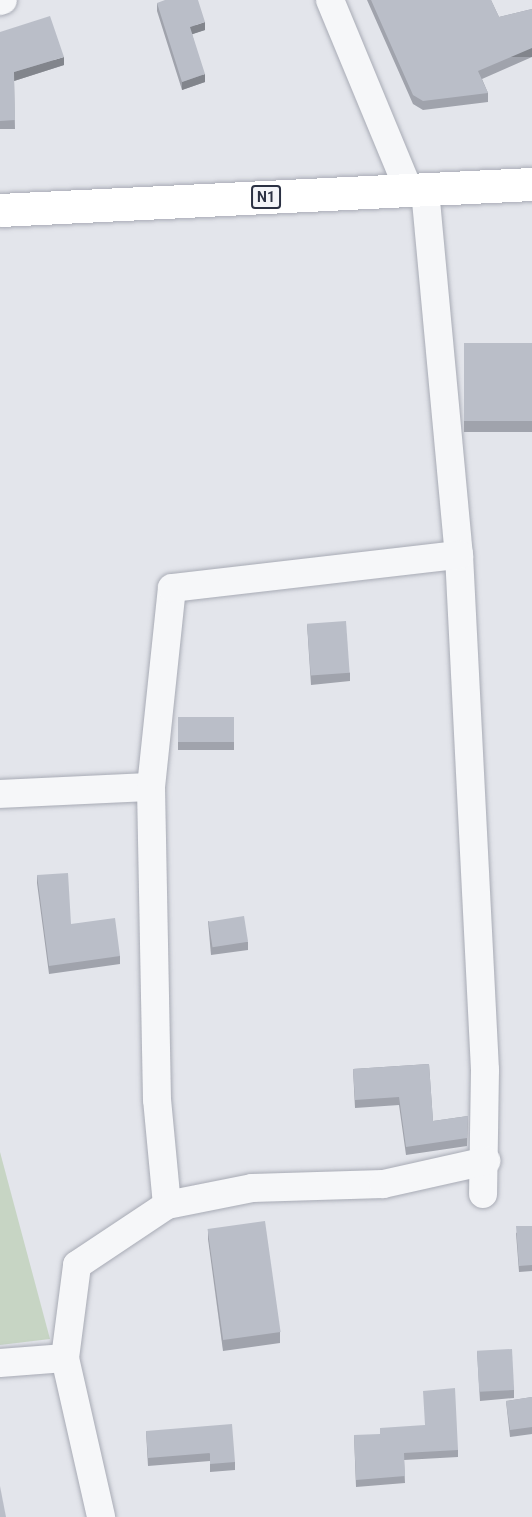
<!DOCTYPE html>
<html>
<head>
<meta charset="utf-8">
<style>
	body { margin:0 }
	#map { position:relative; width:532px; height:1517px; overflow:hidden; background:#e3e5eb; font-family:Roboto,sans-serif }
	div>[style] { position:absolute }
	[style*='--x'] { left:calc(var(--x)*1px); top:calc(var(--y)*1px); width:calc(var(--w)*1px); rotate:calc(var(--a)*1deg) }
	.green>* { inset:0; background:#c7d5c4 }
	.roads { filter:drop-shadow(0 0 2px #a8abb5) drop-shadow(0 0 2px #a8abb5) }
	.street>* { height:28px; margin:-14px; padding:0 14px; transform-origin:14px; border-radius:14px; background:#f6f7f9 }
	.highway>* { height:33px; margin:-16.5px; padding:0 16.5px; transform-origin:16.5px; border-radius:16.5px; background:#fff }
	.wall>* { inset:0; background:#a0a3ac; transform-origin:0 0 }
	.shaded-wall>* { inset:0; background:#82858c; transform-origin:0 0 }
	.building>* { inset:0; background:#babec8; transform-origin:0 0 }
	span { translate:-50% -50%; white-space:nowrap; text-align:center; line-height:1.15; -webkit-text-stroke:5px #f3f4f8; paint-order:stroke }
	.shield-label span { padding:2px 4px; background:#f3f4f8; border:2px solid; border-radius:4px; -webkit-text-stroke-width:0 }
	.shield-label { font-size:14px; color:#2b3143; font-weight:700 }
</style>
</head>
<body>
<div id="map">
	<div class="green">
		<div style="clip-path:polygon(0 1152px,50px 1339px,0 1345px)"></div>
	</div>
	<div class="roads">
		<div class="street">
			<div style="--x:330;--y:0;--w:207;--a:67.5"></div>
			<div style="--x:0;--y:1;--w:3;--a:-18"></div>
			<div style="--x:425;--y:190;--w:367;--a:84.7"></div>
			<div style="--x:459;--y:555;--w:516;--a:87.11"></div>
			<div style="--x:485;--y:1070;--w:124;--a:90.9"></div>
			<div style="--x:0;--y:794;--w:151;--a:-2.7"></div>
			<div style="--x:167;--y:1205;--w:105;--a:-95.4"></div>
			<div style="--x:157;--y:1100;--w:313;--a:-91.1"></div>
			<div style="--x:151;--y:787;--w:200;--a:-84"></div>
			<div style="--x:172;--y:588;--w:289;--a:-6.6"></div>
			<div style="--x:65;--y:1358;--w:163;--a:77.2"></div>
			<div style="--x:0;--y:1363;--w:65;--a:-4.4"></div>
			<div style="--x:65;--y:1358;--w:94;--a:-82.6"></div>
			<div style="--x:77;--y:1265;--w:108;--a:-33.7"></div>
			<div style="--x:167;--y:1205;--w:87;--a:-11.3"></div>
			<div style="--x:252;--y:1188;--w:131;--a:-1.7"></div>
			<div style="--x:383;--y:1184;--w:106;--a:-12.6"></div>
		</div>
		<div class="highway">
			<div style="--x:0;--y:210;--w:533;--a:-2.8"></div>
		</div>
	</div>
	<div class="wall">
		<div style="clip-path:polygon(367px 0,491px 0,499px 17px,532px 9px,532px 57px,482px 79px,488px 93px,488px 102px,423px 110px,413px 104px)"></div>
		<div style="clip-path:polygon(157px 3px,205px 30px,192px 34px,205px 82px,182px 90px,157px 11px)"></div>
		<div style="clip-path:polygon(0 32px,64px 65px,14px 81px,15px 129px,0 129px)"></div>
		<div style="left:532px;top:343px;width:89px;height:68px;rotate:90deg"></div>
		<div style="clip-path:polygon(307px 624px,350px 673px,350px 681px,311px 685px)"></div>
		<div style="left:234px;top:717px;width:33px;height:56px;rotate:90deg"></div>
		<div style="clip-path:polygon(37px 875px,71px 924px,120px 956px,120px 964px,49px 974px,37px 883px)"></div>
		<div style="clip-path:polygon(208px 921px,248px 942px,248px 950px,211px 955px)"></div>
		<div style="clip-path:polygon(429px 1064px,433px 1121px,468px 1116px,467px 1146px,406px 1155px,399px 1105px,355px 1108px,353px 1069px)"></div>
		<div style="clip-path:polygon(532px 1226px,532px 1271px,519px 1272px,516px 1233px)"></div>
		<div style="clip-path:polygon(208px 1229px,280px 1332px,280px 1343px,223px 1351px,208px 1239px)"></div>
		<div style="clip-path:polygon(477px 1351px,514px 1390px,514px 1398px,480px 1401px)"></div>
		<div style="clip-path:polygon(532px 1397px,532px 1434px,510px 1437px,506px 1401px)"></div>
		<div style="clip-path:polygon(146px 1431px,235px 1462px,235px 1470px,210px 1472px,210px 1461px,148px 1466px)"></div>
		<div style="clip-path:polygon(354px 1435px,458px 1450px,458px 1457px,404px 1460px,405px 1483px,356px 1487px)"></div>
	</div>
	<div class="shaded-wall">
		<div style="clip-path:polygon(205px 22px,205px 30px,190px 35px,190px 27px)"></div>
		<div style="left:532px;top:48px;width:9px;height:59px;rotate:90deg"></div>
		<div style="clip-path:polygon(64px 57px,64px 65px,14px 81px,14px 72px)"></div>
		<div style="clip-path:polygon(205px 74px,205px 82px,182px 90px,182px 82px)"></div>
	</div>
	<div class="building">
		<div style="clip-path:polygon(165px 0,198px 0,205px 22px,190px 27px,205px 74px,182px 82px,157px 3px)"></div>
		<div style="clip-path:polygon(371px 0,491px 0,499px 17px,532px 9px,532px 48px,478px 71px,488px 93px,423px 101px,413px 95px)"></div>
		<div style="clip-path:polygon(50px 16px,64px 57px,14px 72px,15px 120px,0 121px,0 32px)"></div>
		<div style="left:532px;top:343px;width:78px;height:68px;rotate:90deg"></div>
		<div style="left:346px;top:621px;width:52px;height:39px;rotate:86deg"></div>
		<div style="left:234px;top:717px;width:25px;height:56px;rotate:90deg"></div>
		<div style="clip-path:polygon(68px 873px,71px 924px,115px 918px,120px 956px,49px 966px,37px 875px)"></div>
		<div style="left:244px;top:916px;width:26px;height:36px;rotate:81deg"></div>
		<div style="clip-path:polygon(429px 1064px,433px 1121px,468px 1116px,467px 1138px,406px 1147px,399px 1097px,355px 1100px,353px 1069px)"></div>
		<div style="left:265px;top:1221px;width:112px;height:58px;rotate:82deg"></div>
		<div style="clip-path:polygon(516px 1226px,532px 1226px,532px 1265px,519px 1266px)"></div>
		<div style="left:512px;top:1349px;width:41px;height:35px;rotate:87deg"></div>
		<div style="clip-path:polygon(455px 1388px,458px 1450px,404px 1453px,405px 1476px,356px 1480px,354px 1435px,380px 1434px,380px 1428px,425px 1425px,423px 1391px)"></div>
		<div style="clip-path:polygon(532px 1397px,532px 1427px,510px 1430px,506px 1401px)"></div>
		<div style="clip-path:polygon(232px 1424px,235px 1462px,210px 1464px,210px 1453px,148px 1458px,146px 1431px)"></div>
		<div style="clip-path:polygon(0 1486px,6px 1517px,0 1517px)"></div>
	</div>
	<div class="shield-label">
		<span style="left:266px;top:197px">N1</span>
	</div>
</div>
</body>
</html>
